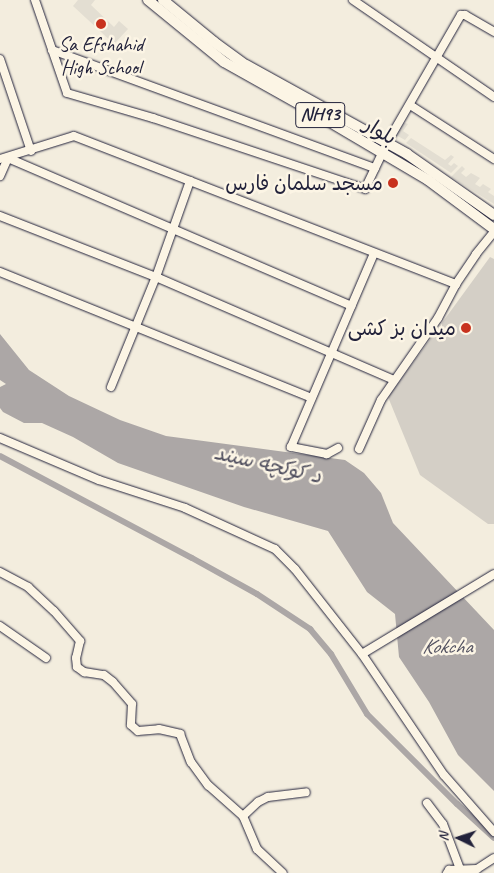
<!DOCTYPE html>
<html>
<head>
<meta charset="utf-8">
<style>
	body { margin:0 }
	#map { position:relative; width:494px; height:873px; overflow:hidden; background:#f3edde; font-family:Caveat,"Playpen Sans Arabic",sans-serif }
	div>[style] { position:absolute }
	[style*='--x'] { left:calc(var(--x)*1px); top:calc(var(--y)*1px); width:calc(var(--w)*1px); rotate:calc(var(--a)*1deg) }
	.built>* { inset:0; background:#e3ded2 }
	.green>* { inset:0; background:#d4cfc6 }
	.water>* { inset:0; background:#aca7a6 }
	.canal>* { height:6px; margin:-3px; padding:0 3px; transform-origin:3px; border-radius:3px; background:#aca7a6 }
	.roads { filter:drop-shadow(0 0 1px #22223b) drop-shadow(0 0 1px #22223b) }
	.minor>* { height:8px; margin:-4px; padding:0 4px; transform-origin:4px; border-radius:4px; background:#fcf5e5 }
	.major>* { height:10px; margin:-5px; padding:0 5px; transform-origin:5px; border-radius:5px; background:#fcf5e5 }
	.dots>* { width:14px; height:14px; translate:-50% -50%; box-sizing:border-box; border:2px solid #fcf5e5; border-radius:50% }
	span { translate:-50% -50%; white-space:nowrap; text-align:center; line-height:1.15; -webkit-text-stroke:5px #fcf5e5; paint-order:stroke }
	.shield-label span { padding:1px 4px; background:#fcf5e5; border:1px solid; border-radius:4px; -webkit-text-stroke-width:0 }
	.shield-label { font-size:19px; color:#22223b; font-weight:700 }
	.poi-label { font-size:20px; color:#22223b }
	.right { translate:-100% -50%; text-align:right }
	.street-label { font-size:20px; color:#22223b }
	.water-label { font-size:21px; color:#525160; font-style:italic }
	.north { position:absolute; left:434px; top:813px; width:50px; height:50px; -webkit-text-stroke:4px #fcf5e5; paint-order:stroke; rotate:274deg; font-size:14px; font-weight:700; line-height:20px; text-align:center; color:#22223b }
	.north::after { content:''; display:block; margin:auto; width:18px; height:22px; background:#22223b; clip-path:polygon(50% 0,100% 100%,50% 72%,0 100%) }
</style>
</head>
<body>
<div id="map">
	<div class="built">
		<div style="clip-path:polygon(78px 0,95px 0,91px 5px,114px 27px,119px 21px,128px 29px,114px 44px,73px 6px)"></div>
		<div style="clip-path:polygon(403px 122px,408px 124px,403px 131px,409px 135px,405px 140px,394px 134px)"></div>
		<div style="clip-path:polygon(411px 138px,445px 160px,451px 155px,454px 157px,448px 164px,451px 166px,454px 163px,458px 166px,451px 173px,406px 143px)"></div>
		<div style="clip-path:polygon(462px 166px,465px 169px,461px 173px,466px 177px,471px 173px,480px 178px,475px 184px,480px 187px,483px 184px,491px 189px,488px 192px,494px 196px,494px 204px,451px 177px)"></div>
	</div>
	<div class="green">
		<div style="clip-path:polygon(490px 257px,494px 259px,494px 524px,488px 524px,420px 475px,388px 397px)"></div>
	</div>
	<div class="water">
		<div style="clip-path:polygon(0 334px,29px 370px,69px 396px,120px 420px,166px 436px,345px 460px,364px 473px,381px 493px,393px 523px,494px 630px,494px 791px,458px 755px,429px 702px,399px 657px,395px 614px,367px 592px,328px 531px,244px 507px,118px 463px,73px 437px,42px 423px,24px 423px,3px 412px,0 408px,0 387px,6px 384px,0 380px)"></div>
	</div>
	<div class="canal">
		<div style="--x:0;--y:456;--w:217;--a:28"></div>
		<div style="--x:192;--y:558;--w:74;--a:29"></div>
		<div style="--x:257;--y:594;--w:64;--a:33.4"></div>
		<div style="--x:310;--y:629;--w:33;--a:50"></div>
		<div style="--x:331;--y:654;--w:70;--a:59"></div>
		<div style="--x:367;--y:714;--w:127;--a:45"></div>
		<div style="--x:457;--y:804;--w:50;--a:42.6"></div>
	</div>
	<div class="roads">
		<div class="minor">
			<div style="--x:35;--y:0;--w:98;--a:71"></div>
			<div style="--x:67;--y:93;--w:90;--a:16.2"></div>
			<div style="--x:153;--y:118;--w:224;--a:18.5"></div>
			<div style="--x:365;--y:189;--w:51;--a:-64.4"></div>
			<div style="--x:387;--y:143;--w:148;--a:-60"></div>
			<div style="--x:461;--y:15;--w:4;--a:0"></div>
			<div style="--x:465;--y:15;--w:34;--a:30"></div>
			<div style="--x:353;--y:0;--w:171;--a:34.5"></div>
			<div style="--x:52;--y:50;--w:344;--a:20.1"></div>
			<div style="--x:0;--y:59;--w:97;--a:71.4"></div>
			<div style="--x:410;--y:105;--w:100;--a:32.7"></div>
			<div style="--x:0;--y:159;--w:77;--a:-17.3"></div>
			<div style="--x:74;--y:136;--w:410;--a:21.2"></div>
			<div style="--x:0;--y:176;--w:20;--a:-66"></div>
			<div style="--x:8;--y:158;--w:374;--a:23.3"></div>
			<div style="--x:0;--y:216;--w:168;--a:21.4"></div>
			<div style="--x:156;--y:277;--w:259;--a:23.4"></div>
			<div style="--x:0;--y:272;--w:336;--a:22"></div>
			<div style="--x:111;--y:387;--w:119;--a:-67.8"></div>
			<div style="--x:156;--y:277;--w:102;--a:-70.5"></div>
			<div style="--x:0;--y:438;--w:108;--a:23"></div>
			<div style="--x:99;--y:480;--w:90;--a:18"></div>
			<div style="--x:185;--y:508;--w:99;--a:24.5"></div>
			<div style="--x:275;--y:549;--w:28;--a:45"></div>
			<div style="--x:295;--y:569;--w:108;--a:51.8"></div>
			<div style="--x:362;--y:654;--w:146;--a:55.9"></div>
			<div style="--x:444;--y:775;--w:76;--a:48.7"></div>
			<div style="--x:338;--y:448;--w:13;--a:151"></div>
			<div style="--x:327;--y:454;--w:37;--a:-169"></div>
			<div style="--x:291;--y:447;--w:211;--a:-66.8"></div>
			<div style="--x:359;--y:449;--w:54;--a:-65.8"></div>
			<div style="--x:381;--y:400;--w:100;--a:-55.2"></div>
			<div style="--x:438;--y:318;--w:38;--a:-62"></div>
			<div style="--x:456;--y:284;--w:36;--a:-56"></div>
			<div style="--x:476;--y:254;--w:28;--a:-51"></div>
			<div style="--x:0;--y:572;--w:32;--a:28"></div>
			<div style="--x:28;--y:587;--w:35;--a:43"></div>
			<div style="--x:54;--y:611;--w:40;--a:49"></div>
			<div style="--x:80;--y:641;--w:17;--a:103"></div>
			<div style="--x:76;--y:658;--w:9;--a:84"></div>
			<div style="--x:77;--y:667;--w:9;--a:36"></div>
			<div style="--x:84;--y:672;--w:20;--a:9"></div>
			<div style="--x:104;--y:675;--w:11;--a:38"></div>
			<div style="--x:113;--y:682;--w:29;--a:49"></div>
			<div style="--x:132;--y:704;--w:21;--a:93"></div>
			<div style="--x:131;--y:725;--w:9;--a:41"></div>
			<div style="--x:138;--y:731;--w:21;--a:-5"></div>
			<div style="--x:159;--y:729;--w:22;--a:13"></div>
			<div style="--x:180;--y:734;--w:30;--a:69"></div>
			<div style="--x:191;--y:762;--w:29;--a:54"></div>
			<div style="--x:208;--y:785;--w:47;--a:41.5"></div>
			<div style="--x:243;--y:816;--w:36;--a:67"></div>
			<div style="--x:257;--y:849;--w:35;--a:43"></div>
			<div style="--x:0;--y:626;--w:56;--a:34.8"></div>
			<div style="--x:362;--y:654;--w:154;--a:-31.2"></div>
			<div style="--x:427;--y:803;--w:26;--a:53"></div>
			<div style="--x:443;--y:824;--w:48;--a:69.3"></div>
			<div style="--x:243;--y:816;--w:21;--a:-43"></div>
			<div style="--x:258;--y:802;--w:11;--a:-27"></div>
			<div style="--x:268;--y:797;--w:38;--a:-7"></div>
			<div style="--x:447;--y:873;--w:4;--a:-56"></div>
			<div style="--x:449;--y:870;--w:28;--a:-2"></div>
			<div style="--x:477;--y:869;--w:20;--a:-33"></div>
		</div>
		<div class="major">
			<div style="--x:148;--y:0;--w:98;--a:39.2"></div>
			<div style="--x:224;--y:62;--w:96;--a:29.2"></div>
			<div style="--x:308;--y:109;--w:139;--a:30.6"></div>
			<div style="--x:428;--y:180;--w:82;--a:36.6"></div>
			<div style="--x:163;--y:0;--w:66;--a:39.5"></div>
			<div style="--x:214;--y:42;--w:39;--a:36"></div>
			<div style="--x:246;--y:65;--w:184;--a:28.9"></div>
			<div style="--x:407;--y:154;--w:106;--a:35"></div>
		</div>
	</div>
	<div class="dots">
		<div style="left:101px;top:24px;background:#c8321e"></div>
		<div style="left:393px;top:183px;background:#c8321e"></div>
		<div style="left:466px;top:328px;background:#c8321e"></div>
	</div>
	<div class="shield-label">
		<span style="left:320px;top:115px">NH93</span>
	</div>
	<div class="poi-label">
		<span style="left:101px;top:56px">Sa Efshahid<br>High School</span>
		<span class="right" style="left:383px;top:183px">مسجد سلمان فارس</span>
		<span class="right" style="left:456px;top:328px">میدان بز کشی</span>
	</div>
	<div class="street-label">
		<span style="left:380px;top:131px;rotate:31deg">بلوار</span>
	</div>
	<div class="water-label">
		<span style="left:268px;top:464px;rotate:13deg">د کوکچه سیند</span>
		<span style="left:447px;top:646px">Kokcha</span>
	</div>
	<div class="north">N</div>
</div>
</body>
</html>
